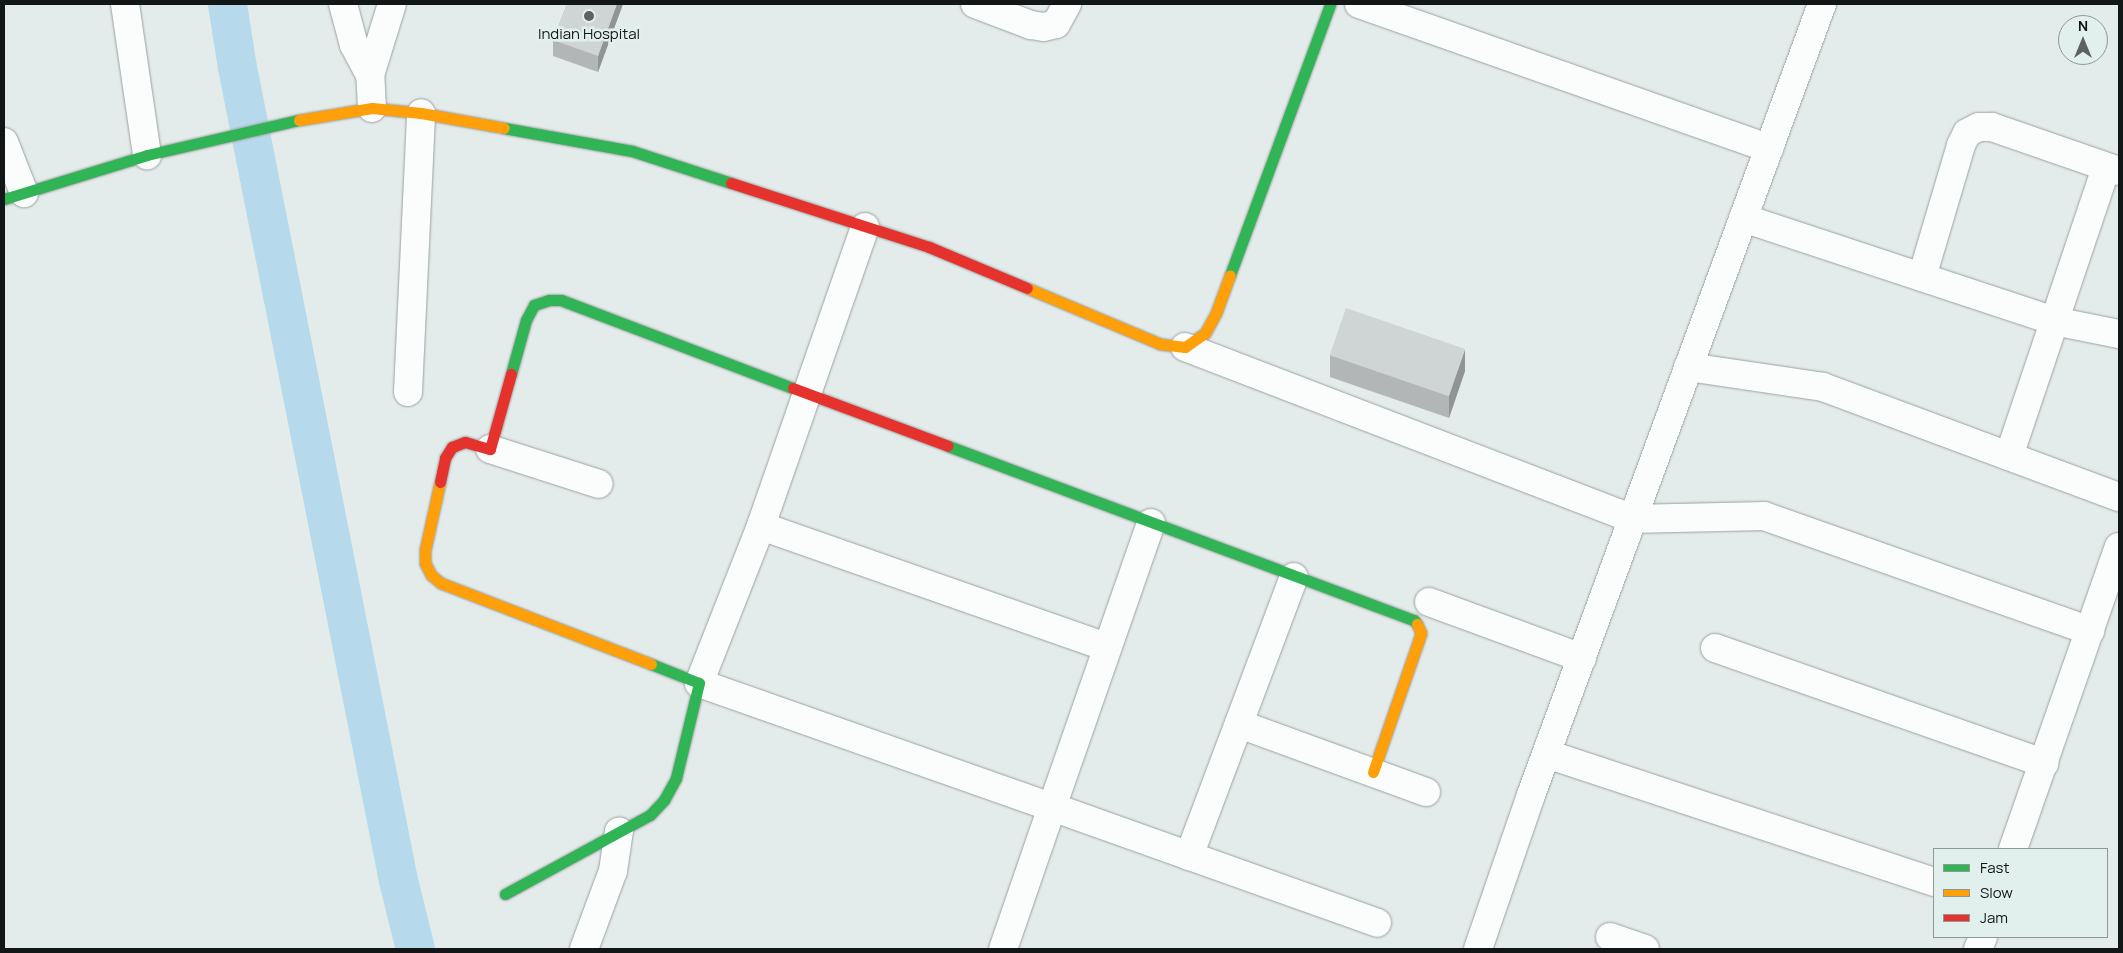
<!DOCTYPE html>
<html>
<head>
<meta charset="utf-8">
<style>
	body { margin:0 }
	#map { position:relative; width:2123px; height:953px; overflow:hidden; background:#e4eceb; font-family:Manrope,sans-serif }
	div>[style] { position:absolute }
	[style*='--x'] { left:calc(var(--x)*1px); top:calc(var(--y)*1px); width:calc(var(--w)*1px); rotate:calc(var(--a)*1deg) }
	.canal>* { height:39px; margin:-19.5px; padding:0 19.5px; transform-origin:19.5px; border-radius:19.5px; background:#b6daeb }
	.roads { filter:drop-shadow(0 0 1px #9ba1a0) drop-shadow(0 0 1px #9ba1a0) }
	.street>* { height:28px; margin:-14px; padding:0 14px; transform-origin:14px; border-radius:14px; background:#fbfcfc }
	.fast>* { height:11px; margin:-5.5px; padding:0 5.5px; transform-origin:5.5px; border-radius:5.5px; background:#30b455 }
	.slow>* { height:11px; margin:-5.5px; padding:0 5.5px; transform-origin:5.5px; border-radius:5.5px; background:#ff9f0a }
	.jam>* { height:11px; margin:-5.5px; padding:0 5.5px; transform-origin:5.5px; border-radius:5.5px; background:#e5322d }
	.wall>* { inset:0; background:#b2b6b6 }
	.shaded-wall>* { inset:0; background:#919494 }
	.building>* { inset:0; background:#cfd4d4; transform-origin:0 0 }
	.dots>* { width:14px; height:14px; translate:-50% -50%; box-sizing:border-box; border:2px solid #e1efed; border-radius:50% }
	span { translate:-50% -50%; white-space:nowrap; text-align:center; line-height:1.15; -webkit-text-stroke:5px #e1efed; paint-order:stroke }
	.poi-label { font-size:15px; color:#121616 }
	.frame { position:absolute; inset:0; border:5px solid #121616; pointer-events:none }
	.legend { position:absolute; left:1933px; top:848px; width:175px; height:90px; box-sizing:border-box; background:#e1efed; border:1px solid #8e9897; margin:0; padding:6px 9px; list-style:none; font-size:15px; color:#121616 }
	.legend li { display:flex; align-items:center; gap:10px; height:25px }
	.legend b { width:25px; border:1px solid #8e9897 }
	.north { position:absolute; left:2058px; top:15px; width:50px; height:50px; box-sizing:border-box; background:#e1efed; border:1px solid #8e9897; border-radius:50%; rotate:0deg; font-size:14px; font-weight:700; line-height:20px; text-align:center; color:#121616 }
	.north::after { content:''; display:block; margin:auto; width:18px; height:22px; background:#5c6161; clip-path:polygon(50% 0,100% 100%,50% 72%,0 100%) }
</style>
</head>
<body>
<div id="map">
	<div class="canal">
		<div style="--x:227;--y:4;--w:64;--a:81"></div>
		<div style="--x:237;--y:67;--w:829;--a:78.8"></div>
		<div style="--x:398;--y:880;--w:71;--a:76.2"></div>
	</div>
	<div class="roads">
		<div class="street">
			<div style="--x:125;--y:4;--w:153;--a:81.7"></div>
			<div style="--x:343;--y:4;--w:42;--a:75"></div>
			<div style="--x:354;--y:45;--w:34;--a:62"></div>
			<div style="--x:975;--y:4;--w:60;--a:20.6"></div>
			<div style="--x:1031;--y:25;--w:13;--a:9"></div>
			<div style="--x:1044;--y:27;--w:12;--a:-14"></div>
			<div style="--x:1056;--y:24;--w:23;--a:-61"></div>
			<div style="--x:1359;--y:4;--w:435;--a:19.4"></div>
			<div style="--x:372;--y:108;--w:33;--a:-93"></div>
			<div style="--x:370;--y:75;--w:74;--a:-72.8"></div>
			<div style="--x:4;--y:142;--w:55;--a:68.6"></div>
			<div style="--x:1743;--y:218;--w:328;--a:18.3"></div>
			<div style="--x:2054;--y:321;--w:66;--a:11.3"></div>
			<div style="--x:865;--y:227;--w:317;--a:109.2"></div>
			<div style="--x:761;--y:526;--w:169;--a:111.5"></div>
			<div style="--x:699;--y:683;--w:374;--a:19.4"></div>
			<div style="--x:1052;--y:807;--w:150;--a:109"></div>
			<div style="--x:1922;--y:277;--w:138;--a:-73.5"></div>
			<div style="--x:1961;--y:145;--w:13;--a:-63"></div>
			<div style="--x:1967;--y:133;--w:13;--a:-27"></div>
			<div style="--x:1979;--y:127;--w:13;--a:0"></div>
			<div style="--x:1992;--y:127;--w:134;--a:19.1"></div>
			<div style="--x:1185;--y:347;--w:479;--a:21"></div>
			<div style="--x:1632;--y:519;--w:132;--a:-1.3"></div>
			<div style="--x:1764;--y:516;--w:346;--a:19.4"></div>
			<div style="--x:1688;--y:367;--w:136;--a:8.4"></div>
			<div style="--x:1823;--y:387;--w:316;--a:20.4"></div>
			<div style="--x:408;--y:392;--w:279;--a:-87.3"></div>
			<div style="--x:490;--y:449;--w:114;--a:17.8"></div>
			<div style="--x:2009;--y:456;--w:305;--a:-71.4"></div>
			<div style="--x:1151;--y:523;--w:301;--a:109.2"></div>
			<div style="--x:1052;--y:807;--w:345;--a:19.6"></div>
			<div style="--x:761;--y:526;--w:366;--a:19.3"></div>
			<div style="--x:1429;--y:602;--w:163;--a:20.1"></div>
			<div style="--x:1715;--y:648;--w:349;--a:19.3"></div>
			<div style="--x:1239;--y:724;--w:199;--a:20"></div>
			<div style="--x:1547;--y:754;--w:408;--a:18.3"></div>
			<div style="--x:2013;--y:849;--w:320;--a:-70.7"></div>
			<div style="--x:1189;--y:856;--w:298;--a:-69.4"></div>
			<div style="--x:1610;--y:937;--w:37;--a:19"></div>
			<div style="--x:584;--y:949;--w:83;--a:-69.6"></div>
			<div style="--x:613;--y:871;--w:40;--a:-81.5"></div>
			<div style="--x:1478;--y:949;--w:163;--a:-71"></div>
			<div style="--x:1531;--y:795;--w:843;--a:-69.8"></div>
			<div style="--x:1978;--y:949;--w:13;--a:-67"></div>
		</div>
		<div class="fast">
			<div style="--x:504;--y:128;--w:130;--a:10.2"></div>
			<div style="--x:632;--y:151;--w:104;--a:17.9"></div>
			<div style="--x:4;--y:199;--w:150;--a:-17.1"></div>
			<div style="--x:147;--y:155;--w:156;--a:-13"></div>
			<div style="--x:1230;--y:275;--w:289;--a:-69.7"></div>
			<div style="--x:511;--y:374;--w:56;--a:-74.5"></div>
			<div style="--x:526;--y:320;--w:17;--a:-62"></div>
			<div style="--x:534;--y:305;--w:16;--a:-18"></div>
			<div style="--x:549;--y:300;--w:12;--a:0"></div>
			<div style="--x:561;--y:300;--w:248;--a:20.8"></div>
			<div style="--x:948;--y:446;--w:497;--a:20.5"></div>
			<div style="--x:1414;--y:620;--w:5;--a:53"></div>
			<div style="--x:505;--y:894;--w:165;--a:-28.6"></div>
			<div style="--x:650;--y:815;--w:21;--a:-47"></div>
			<div style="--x:664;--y:800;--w:25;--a:-61"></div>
			<div style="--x:676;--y:778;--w:98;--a:-76.4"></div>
			<div style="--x:699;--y:683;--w:52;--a:-158.4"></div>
		</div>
		<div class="slow">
			<div style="--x:299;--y:120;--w:74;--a:-9.3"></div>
			<div style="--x:372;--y:108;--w:49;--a:5.8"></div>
			<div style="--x:421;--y:113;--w:84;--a:10.2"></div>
			<div style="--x:1027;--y:288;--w:144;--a:22.8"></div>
			<div style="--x:1160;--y:344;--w:25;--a:7"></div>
			<div style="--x:1185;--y:347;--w:24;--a:-35"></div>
			<div style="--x:1205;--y:333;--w:23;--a:-61"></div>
			<div style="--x:1216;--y:313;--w:40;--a:-69.8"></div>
			<div style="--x:440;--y:482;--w:70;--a:102.4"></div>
			<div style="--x:425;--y:550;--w:13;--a:90"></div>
			<div style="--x:425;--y:563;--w:13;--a:63"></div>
			<div style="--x:431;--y:575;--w:13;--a:39"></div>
			<div style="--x:441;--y:583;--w:225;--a:21.1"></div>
			<div style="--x:1373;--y:772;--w:147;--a:-70.9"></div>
			<div style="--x:1421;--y:633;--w:10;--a:-114"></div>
		</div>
		<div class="jam">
			<div style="--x:731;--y:183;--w:208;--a:17.9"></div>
			<div style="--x:929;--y:247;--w:106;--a:22.7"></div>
			<div style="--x:793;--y:388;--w:165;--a:20.5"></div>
			<div style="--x:440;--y:482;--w:25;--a:-78"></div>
			<div style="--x:445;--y:458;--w:13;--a:-58"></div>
			<div style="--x:452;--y:447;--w:14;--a:-21"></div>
			<div style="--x:465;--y:442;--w:26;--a:16"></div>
			<div style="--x:490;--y:449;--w:78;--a:-74.4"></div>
		</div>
	</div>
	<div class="wall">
		<div style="clip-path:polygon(567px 4px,623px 4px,598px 72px,553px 56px,553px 40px)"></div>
		<div style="clip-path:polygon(1330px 355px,1465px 371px,1449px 418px,1330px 377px)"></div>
	</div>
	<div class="shaded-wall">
		<div style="clip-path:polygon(617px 4px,623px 4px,598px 72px,598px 56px)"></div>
		<div style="clip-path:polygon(1465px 349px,1465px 371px,1449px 418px,1449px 396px)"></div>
	</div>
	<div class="building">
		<div style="clip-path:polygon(567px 4px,617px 4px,598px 56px,553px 40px)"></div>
		<div style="left:1346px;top:308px;width:126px;height:50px;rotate:19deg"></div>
	</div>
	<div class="dots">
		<div style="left:589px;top:16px;background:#5c6161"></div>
	</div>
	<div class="poi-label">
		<span style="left:589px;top:34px">Indian Hospital</span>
	</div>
	<div class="frame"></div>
	<ul class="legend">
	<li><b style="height:6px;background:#30b455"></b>Fast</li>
	<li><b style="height:6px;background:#ff9f0a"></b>Slow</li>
	<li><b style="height:6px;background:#e5322d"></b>Jam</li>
	</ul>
	<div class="north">N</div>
</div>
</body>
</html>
